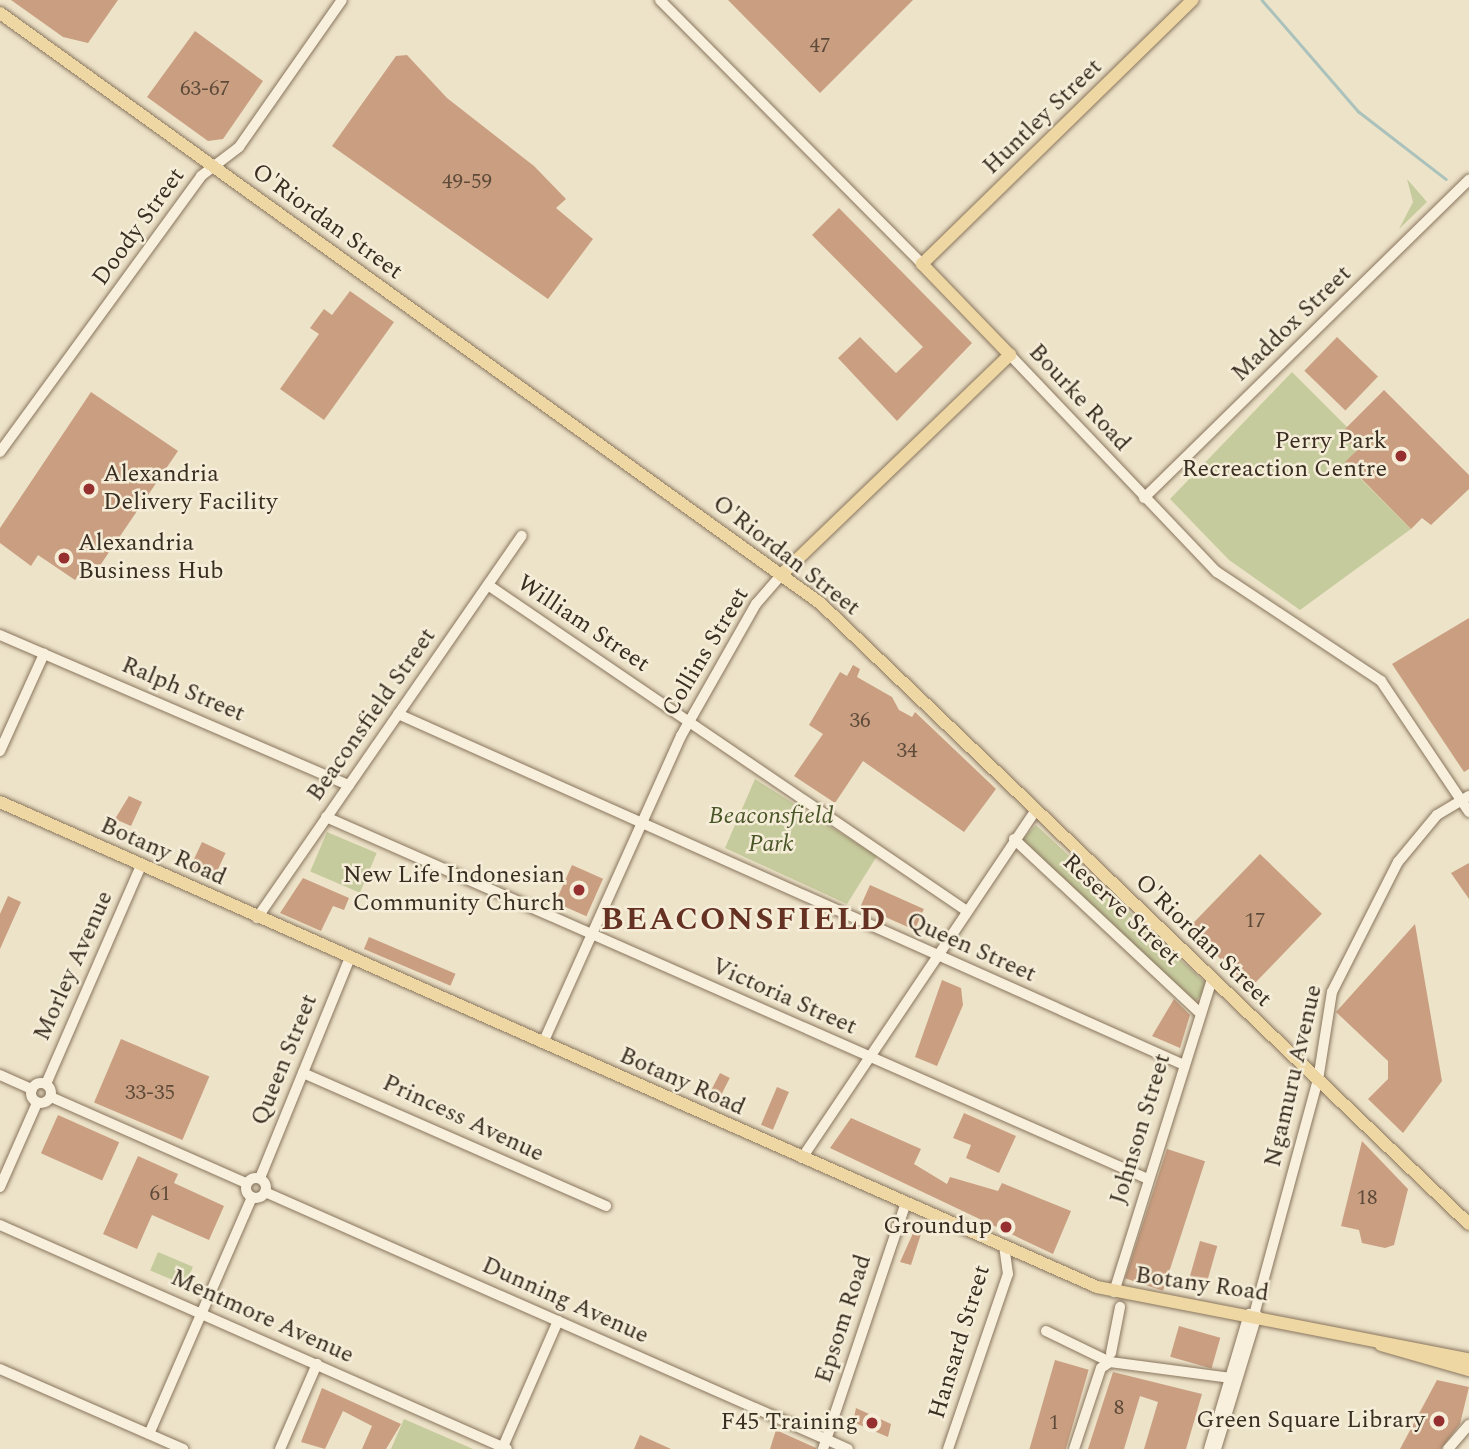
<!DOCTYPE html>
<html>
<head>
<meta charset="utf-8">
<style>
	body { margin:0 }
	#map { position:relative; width:1469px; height:1449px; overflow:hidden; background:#ede3c9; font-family:Spectral,serif }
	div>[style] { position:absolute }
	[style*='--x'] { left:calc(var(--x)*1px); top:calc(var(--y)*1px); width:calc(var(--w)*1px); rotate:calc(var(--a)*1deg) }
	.green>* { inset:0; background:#c6cb9d; transform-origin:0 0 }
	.stream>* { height:2.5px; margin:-1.25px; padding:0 1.25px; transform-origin:1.25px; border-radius:1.25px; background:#aac2bb }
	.building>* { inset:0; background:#ca9f81; transform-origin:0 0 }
	.roads { filter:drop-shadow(0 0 2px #89755e) drop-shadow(0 0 2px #89755e) }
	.minor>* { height:10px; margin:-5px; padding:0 5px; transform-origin:5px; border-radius:5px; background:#f8f0dc }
	.minor>.ring { margin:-5px; padding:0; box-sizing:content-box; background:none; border:10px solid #f8f0dc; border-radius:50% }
	.major>* { height:12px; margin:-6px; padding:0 6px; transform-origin:6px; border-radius:6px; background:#eed7a3 }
	.dots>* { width:19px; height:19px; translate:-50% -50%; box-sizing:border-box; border:4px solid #f5edd8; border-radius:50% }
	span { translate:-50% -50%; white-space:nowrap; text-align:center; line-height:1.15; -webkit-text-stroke:5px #f5edd8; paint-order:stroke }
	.number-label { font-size:21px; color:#5e4a39 }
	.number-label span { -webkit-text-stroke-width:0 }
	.street-label { font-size:24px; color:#3a2d21 }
	.poi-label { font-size:24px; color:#3a2d21 }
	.right { translate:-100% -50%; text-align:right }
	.left { translate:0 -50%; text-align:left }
	.park-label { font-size:24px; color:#4a5628; font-style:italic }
	.district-label { font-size:32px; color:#653122; font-weight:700; letter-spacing:2px }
</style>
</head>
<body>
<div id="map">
	<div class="green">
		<div style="clip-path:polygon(1407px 179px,1427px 202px,1399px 229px,1413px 202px)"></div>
		<div style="clip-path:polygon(1292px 372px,1347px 427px,1341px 434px,1357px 450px,1345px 463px,1411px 529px,1300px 610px,1229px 560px,1170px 499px)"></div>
		<div style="clip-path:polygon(755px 779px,877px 856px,847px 904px,725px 848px)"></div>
		<div style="left:1036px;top:825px;width:237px;height:22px;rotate:43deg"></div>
		<div style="left:327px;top:832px;width:54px;height:43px;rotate:23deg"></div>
		<div style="left:158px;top:1252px;width:38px;height:20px;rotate:23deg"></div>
		<div style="clip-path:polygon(404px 1419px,473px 1449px,391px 1449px)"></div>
	</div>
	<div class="stream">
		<div style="--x:1262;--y:0;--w:147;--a:49.1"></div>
		<div style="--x:1358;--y:111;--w:111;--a:37.7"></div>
	</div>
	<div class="building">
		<div style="clip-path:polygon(11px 0,118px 0,88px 43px,63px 37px)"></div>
		<div style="clip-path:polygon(728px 0,913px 0,820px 93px)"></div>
		<div style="clip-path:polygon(195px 31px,263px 81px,223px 139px,208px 141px,147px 97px)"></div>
		<div style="clip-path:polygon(407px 55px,447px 98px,534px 166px,566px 199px,556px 208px,593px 239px,548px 299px,332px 146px,396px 56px)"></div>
		<div style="clip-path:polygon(839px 208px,972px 343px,897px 421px,838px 358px,860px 337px,896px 373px,923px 347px,812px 235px)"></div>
		<div style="clip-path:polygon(350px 291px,394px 322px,324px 420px,280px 389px,319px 334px,310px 328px,324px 309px,332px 315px)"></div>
		<div style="left:1337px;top:337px;width:57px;height:47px;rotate:44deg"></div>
		<div style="clip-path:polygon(1384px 390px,1469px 475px,1469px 489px,1431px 525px,1422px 518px,1411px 529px,1345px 462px,1357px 450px,1340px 434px)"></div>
		<div style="clip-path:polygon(91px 392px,178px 451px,99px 567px,89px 560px,75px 580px,38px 555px,31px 566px,0 543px,0 528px)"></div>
		<div style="clip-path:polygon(1469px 618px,1469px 769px,1464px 772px,1392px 664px)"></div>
		<div style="clip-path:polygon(853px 665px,860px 669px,857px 677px,892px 697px,899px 710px,912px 717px,915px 712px,996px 789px,964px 832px,863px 761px,835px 803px,794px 776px,823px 734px,809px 725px,840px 672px,847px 676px)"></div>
		<div style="clip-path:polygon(129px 796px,142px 802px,131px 826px,115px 819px)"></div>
		<div style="left:202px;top:842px;width:26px;height:30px;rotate:25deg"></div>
		<div style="left:1260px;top:854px;width:86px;height:103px;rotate:44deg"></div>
		<div style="clip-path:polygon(1469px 863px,1469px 899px,1451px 873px)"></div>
		<div style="left:572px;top:865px;width:34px;height:41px;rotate:24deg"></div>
		<div style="clip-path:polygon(303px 878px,349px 898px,344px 910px,333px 906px,321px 931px,280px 913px)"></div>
		<div style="left:870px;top:885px;width:59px;height:23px;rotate:24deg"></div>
		<div style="clip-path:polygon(8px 896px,21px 902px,0 949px,0 914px)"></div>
		<div style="clip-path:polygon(1415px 924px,1442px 1081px,1403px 1133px,1368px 1099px,1388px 1079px,1388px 1061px,1336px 1012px)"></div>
		<div style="left:369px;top:937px;width:94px;height:13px;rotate:23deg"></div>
		<div style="clip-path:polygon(942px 980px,961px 988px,963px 1005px,937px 1066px,915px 1057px)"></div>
		<div style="clip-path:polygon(1174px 999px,1190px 1015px,1180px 1048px,1152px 1036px)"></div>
		<div style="left:121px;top:1039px;width:96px;height:69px;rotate:23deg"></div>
		<div style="left:720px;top:1073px;width:11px;height:31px;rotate:27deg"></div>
		<div style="left:777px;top:1087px;width:13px;height:41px;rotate:23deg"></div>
		<div style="clip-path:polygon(964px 1113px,1016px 1136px,999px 1173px,966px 1158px,971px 1145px,953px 1138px)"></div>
		<div style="left:58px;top:1115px;width:67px;height:42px;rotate:24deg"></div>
		<div style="clip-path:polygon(851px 1118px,921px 1149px,914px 1164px,947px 1184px,950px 1177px,998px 1191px,1002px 1183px,1071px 1211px,1053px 1254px,830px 1148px)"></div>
		<div style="clip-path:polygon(1362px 1141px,1408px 1189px,1394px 1245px,1385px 1248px,1362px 1243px,1359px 1230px,1341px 1226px)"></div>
		<div style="left:1167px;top:1149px;width:40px;height:136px;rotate:18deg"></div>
		<div style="clip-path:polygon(138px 1156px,178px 1174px,174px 1183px,224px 1206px,209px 1240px,152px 1215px,137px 1249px,103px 1234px)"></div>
		<div style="clip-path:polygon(914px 1231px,921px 1234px,911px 1265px,900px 1262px)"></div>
		<div style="left:1200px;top:1241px;width:18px;height:45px;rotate:16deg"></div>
		<div style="left:1179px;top:1326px;width:43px;height:32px;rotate:16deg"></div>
		<div style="left:1055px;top:1360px;width:35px;height:93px;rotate:16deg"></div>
		<div style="clip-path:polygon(1113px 1372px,1202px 1394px,1186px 1449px,1144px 1449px,1158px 1402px,1140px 1396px,1124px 1449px,1088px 1449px)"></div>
		<div style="clip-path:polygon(1437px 1380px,1469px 1387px,1460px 1424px,1441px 1449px,1400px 1449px)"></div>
		<div style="clip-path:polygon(322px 1388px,401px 1424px,386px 1449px,362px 1449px,372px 1426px,343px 1411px,325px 1449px,301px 1442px)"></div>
		<div style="clip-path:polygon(856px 1408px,891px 1424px,888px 1437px,853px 1422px)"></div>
		<div style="clip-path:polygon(776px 1430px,816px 1448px,816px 1449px,770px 1449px)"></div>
		<div style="clip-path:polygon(640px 1435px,671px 1449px,634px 1449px)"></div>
	</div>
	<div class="roads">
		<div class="minor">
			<div style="--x:660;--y:0;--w:372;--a:45.2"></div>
			<div style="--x:1010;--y:355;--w:300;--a:46.4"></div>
			<div style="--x:1217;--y:572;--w:197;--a:33.6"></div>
			<div style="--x:1381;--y:681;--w:158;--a:56.1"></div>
			<div style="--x:0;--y:452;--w:341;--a:-53.9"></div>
			<div style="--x:201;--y:176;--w:48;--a:-37.3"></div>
			<div style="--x:239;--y:147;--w:179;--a:-55"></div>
			<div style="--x:1144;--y:498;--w:455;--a:-44.4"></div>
			<div style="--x:488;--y:585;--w:579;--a:34.24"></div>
			<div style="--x:0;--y:635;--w:380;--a:23.3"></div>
			<div style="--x:398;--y:714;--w:859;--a:24.06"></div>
			<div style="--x:0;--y:751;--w:107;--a:-65.6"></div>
			<div style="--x:326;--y:817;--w:898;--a:23.77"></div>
			<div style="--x:1014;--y:839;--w:253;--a:43.1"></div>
			<div style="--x:257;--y:918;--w:465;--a:-55.3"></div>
			<div style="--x:543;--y:1043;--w:337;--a:-65.8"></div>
			<div style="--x:681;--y:736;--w:152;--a:-60.4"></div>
			<div style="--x:756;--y:604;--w:38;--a:-49"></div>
			<div style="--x:303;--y:1073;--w:331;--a:23.7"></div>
			<div style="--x:0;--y:1075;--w:35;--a:24"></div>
			<div class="ring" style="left:31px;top:1083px;width:10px;height:10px"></div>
			<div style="--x:46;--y:1084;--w:238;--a:-66.5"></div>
			<div style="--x:51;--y:1097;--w:213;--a:23.8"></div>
			<div style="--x:802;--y:1158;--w:419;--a:-56.1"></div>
			<div class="ring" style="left:246px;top:1178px;width:10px;height:10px"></div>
			<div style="--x:260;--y:1178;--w:238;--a:-67.8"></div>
			<div style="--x:0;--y:1187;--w:92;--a:-66.2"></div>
			<div style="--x:265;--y:1192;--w:637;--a:23.79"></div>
			<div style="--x:0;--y:1225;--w:554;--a:23.84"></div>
			<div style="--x:1114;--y:1292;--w:328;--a:-72.6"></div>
			<div style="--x:1254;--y:1315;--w:244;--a:-74.8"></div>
			<div style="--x:1318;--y:1080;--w:89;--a:-81"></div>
			<div style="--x:1332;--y:992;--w:146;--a:-63.1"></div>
			<div style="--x:1398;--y:862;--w:61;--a:-50.3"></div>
			<div style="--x:1437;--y:815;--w:37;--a:-31"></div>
			<div style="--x:1046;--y:1331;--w:71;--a:25.8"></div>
			<div style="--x:1110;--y:1362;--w:122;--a:7.5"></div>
			<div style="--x:1111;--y:1353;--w:47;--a:-78.9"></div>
			<div style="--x:0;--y:1369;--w:200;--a:23.6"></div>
			<div style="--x:149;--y:1434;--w:258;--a:-66.5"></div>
			<div style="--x:280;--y:1449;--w:93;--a:-66.5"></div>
			<div style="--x:502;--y:1449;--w:140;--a:-66.4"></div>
			<div style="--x:823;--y:1449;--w:260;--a:-71.4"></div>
			<div style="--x:948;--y:1449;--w:185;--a:-71.1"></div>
			<div style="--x:1008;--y:1274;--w:27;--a:-98"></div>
			<div style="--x:1074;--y:1449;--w:85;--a:-71.6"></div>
			<div style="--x:1101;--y:1368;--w:11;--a:-34"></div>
			<div style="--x:1209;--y:1449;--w:141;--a:-73.5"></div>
			<div style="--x:1216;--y:1449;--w:140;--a:-73"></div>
			<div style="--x:1448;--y:1449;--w:32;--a:-49"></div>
		</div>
		<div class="major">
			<div style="--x:0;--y:13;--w:1010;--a:35.74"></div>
			<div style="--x:820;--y:603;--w:898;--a:43.74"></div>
			<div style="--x:781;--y:575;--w:318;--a:-43.9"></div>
			<div style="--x:1010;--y:355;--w:127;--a:-134"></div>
			<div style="--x:922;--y:264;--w:378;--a:-44.3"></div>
			<div style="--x:0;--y:802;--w:1199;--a:23.85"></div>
			<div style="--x:1097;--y:1287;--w:379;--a:11"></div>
			<div style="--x:1381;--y:1345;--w:91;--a:15.9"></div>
		</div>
	</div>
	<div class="dots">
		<div style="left:1401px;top:456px;background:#963030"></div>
		<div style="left:89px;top:489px;background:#963030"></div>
		<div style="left:64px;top:558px;background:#963030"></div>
		<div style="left:579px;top:890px;background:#963030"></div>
		<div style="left:1006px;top:1227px;background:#963030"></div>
		<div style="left:1439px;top:1421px;background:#963030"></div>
		<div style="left:872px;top:1423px;background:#963030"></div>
	</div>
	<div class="number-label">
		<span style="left:820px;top:46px">47</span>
		<span style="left:205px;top:89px">63-67</span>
		<span style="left:467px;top:182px">49-59</span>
		<span style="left:860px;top:721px">36</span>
		<span style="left:907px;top:751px">34</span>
		<span style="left:1255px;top:921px">17</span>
		<span style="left:150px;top:1093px">33-35</span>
		<span style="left:160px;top:1194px">61</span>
		<span style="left:1367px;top:1198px">18</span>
		<span style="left:1119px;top:1408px">8</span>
		<span style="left:1054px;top:1423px">1</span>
	</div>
	<div class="street-label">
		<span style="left:1043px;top:117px;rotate:-44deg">Huntley Street</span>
		<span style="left:327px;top:222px;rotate:36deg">O'Riordan Street</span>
		<span style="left:139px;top:227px;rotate:-54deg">Doody Street</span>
		<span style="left:1292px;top:324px;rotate:-44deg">Maddox Street</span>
		<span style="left:1079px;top:398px;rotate:47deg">Bourke Road</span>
		<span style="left:786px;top:556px;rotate:38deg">O'Riordan Street</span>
		<span style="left:583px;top:624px;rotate:34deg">William Street</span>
		<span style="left:706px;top:652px;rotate:-59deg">Collins Street</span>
		<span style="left:183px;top:690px;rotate:23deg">Ralph Street</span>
		<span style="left:372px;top:715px;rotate:-55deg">Beaconsfield Street</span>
		<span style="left:163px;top:852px;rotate:24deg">Botany Road</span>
		<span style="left:1121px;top:910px;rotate:43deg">Reserve Street</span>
		<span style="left:1203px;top:941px;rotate:44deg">O'Riordan Street</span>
		<span style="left:971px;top:948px;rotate:24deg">Queen Street</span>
		<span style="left:74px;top:966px;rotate:-66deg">Morley Avenue</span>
		<span style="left:784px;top:997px;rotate:24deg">Victoria Street</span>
		<span style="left:285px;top:1060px;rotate:-68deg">Queen Street</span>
		<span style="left:1294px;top:1076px;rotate:-77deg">Ngamuru Avenue</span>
		<span style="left:682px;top:1082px;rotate:24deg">Botany Road</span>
		<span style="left:463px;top:1119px;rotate:25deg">Princess Avenue</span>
		<span style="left:1141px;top:1129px;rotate:-73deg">Johnson Street</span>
		<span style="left:1202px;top:1285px;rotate:8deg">Botany Road</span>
		<span style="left:565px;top:1301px;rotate:24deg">Dunning Avenue</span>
		<span style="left:262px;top:1317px;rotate:24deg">Mentmore Avenue</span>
		<span style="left:844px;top:1319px;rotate:-72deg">Epsom Road</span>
		<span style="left:960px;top:1342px;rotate:-73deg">Hansard Street</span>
	</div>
	<div class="poi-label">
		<span class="right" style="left:1387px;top:456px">Perry Park<br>Recreaction Centre</span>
		<span class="left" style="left:103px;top:489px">Alexandria<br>Delivery Facility</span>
		<span class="left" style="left:78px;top:558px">Alexandria<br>Business Hub</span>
		<span class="right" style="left:565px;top:890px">New Life Indonesian<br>Community Church</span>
		<span class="right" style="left:992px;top:1227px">Groundup</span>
		<span class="right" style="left:1425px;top:1421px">Green Square Library</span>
		<span class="right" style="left:858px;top:1423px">F45 Training</span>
	</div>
	<div class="park-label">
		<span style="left:771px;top:831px">Beaconsfield<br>Park</span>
	</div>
	<div class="district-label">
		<span style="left:744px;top:920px">BEACONSFIELD</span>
	</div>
</div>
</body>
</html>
